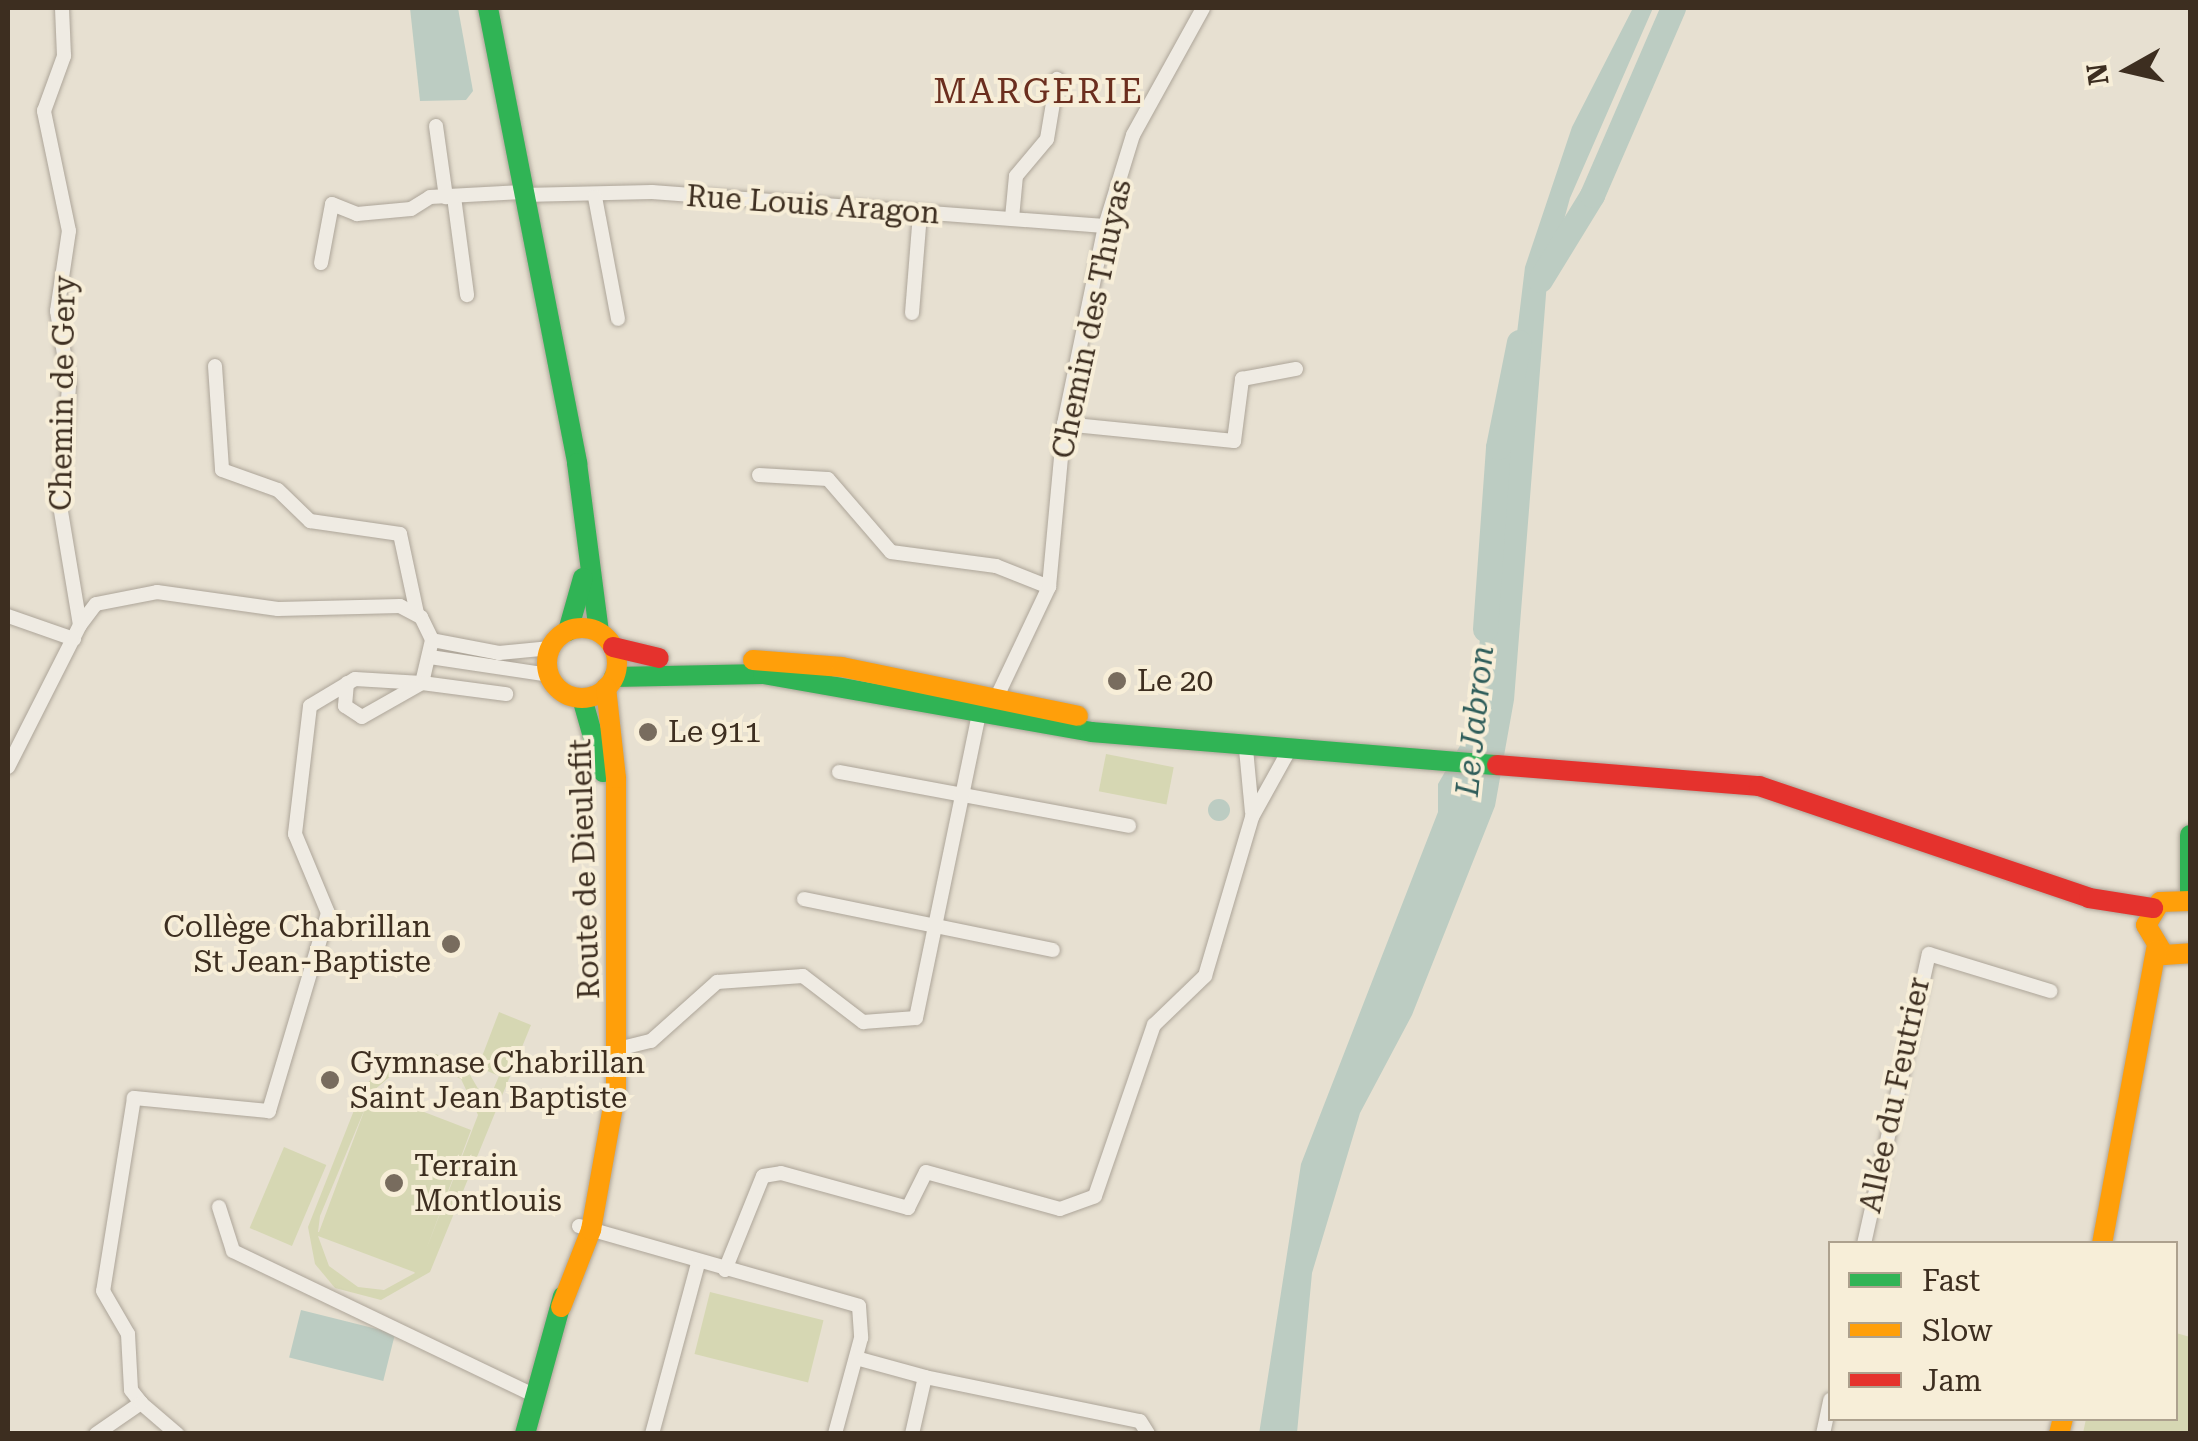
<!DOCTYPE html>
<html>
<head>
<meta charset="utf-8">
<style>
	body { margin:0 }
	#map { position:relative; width:2198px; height:1441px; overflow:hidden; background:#e7e0d1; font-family:"Roboto Serif",serif }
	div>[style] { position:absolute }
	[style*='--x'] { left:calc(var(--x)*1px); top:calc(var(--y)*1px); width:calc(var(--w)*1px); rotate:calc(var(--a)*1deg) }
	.green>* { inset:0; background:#d6d7b3; transform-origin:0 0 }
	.water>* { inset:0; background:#bcccc2; transform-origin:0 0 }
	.round { border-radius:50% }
	.river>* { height:25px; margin:-12.5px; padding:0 12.5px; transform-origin:12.5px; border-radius:12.5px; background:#bcccc2 }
	.roads { filter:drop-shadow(0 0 2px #ada599) drop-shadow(0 0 2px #ada599) }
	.street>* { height:14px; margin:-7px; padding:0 7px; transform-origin:7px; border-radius:7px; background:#efebe3 }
	.fast>* { height:20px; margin:-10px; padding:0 10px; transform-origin:10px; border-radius:10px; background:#30b455 }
	.slow>* { height:20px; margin:-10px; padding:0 10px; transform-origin:10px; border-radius:10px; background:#ff9f0a }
	.slow>.ring { margin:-10px; padding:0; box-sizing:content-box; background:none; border:20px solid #ff9f0a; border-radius:50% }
	.jam>* { height:20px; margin:-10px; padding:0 10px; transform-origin:10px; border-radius:10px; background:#e5322d }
	.dots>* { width:28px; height:28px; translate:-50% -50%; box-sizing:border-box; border:5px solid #f7eed8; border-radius:50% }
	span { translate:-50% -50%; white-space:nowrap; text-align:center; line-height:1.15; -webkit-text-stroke:8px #f7eed8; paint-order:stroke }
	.street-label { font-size:30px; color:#3d2e20 }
	.poi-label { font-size:30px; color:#3d2e20 }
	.left { translate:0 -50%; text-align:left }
	.right { translate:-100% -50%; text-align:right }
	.water-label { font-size:32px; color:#2f5d5a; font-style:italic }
	.quarter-label { font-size:35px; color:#6b2e1e; letter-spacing:2.5px }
	.frame { position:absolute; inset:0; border:10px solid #3d2e20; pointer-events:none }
	.legend { position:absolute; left:1828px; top:1241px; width:350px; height:180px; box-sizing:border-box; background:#f7eed8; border:2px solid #ada18e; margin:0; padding:12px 18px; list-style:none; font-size:30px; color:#3d2e20 }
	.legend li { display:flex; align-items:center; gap:20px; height:50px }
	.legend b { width:50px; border:2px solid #ada18e }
	.north { position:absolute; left:2078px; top:20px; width:100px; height:100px; -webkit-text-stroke:8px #f7eed8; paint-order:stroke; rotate:262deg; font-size:28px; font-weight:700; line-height:40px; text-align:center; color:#3d2e20 }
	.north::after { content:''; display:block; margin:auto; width:35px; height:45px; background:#3d2e20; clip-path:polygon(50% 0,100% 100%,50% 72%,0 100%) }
</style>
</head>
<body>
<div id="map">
	<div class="green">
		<div style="left:1106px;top:754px;width:69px;height:38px;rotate:11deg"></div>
		<div style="clip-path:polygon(evenodd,499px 1012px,531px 1025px,430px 1272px,381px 1300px,335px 1288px,315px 1264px,308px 1227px,362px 1090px,387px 1060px,436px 1054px,466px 1068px,487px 1104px,499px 1076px,478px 1067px,499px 1012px,434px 1066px,461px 1079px,478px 1115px,426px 1250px,471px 1130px,372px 1092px,401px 1067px,434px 1066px,499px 1012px,366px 1106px,319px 1232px,318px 1232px,320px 1216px,366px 1106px,499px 1012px,318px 1236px,414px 1272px,415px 1273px,384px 1290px,358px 1287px,329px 1266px,318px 1236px)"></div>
		<div style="left:284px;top:1147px;width:46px;height:88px;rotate:23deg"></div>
		<div style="left:710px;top:1292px;width:117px;height:64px;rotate:14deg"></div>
		<div style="clip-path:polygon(2176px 1333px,2190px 1337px,2190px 1433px,2083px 1433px,2086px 1419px,2176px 1418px)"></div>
	</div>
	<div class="water">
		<div style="clip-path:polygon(410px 8px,458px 8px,473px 91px,466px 100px,420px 101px)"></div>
		<div style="clip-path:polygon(1633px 8px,1653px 8px,1570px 198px,1547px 282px,1514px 700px,1495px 806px,1412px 1015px,1360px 1113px,1312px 1273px,1297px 1433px,1259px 1434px,1301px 1164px,1438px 812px,1438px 784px,1469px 730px,1525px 267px,1572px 127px)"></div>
		<div class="round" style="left:1208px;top:799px;width:22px;height:22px"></div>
		<div style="left:301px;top:1310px;width:97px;height:49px;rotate:14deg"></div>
	</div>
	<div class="river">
		<div style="--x:1540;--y:280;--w:100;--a:-58.5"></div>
		<div style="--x:1592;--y:195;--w:204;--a:-66.6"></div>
		<div style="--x:1485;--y:629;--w:182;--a:-85.9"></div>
		<div style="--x:1498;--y:447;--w:107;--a:-78.7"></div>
	</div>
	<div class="roads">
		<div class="street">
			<div style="--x:436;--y:126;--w:72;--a:82"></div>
			<div style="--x:523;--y:195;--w:129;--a:-1.3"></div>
			<div style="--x:652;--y:192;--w:454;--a:4.3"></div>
			<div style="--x:454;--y:197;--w:99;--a:82.4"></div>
			<div style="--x:595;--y:197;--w:124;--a:79.3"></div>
			<div style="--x:1012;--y:218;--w:42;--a:-84.6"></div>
			<div style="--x:1016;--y:176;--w:48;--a:-50"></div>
			<div style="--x:1047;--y:139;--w:61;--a:-80.5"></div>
			<div style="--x:321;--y:263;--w:60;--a:-79.4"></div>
			<div style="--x:332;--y:204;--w:27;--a:22"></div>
			<div style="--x:357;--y:214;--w:54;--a:-5.3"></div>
			<div style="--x:411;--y:209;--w:22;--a:-32"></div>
			<div style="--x:430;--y:197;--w:92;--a:-3.1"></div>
			<div style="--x:912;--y:313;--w:99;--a:-85.4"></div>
			<div style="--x:215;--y:366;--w:104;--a:86.1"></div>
			<div style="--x:222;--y:470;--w:59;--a:19.7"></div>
			<div style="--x:278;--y:490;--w:45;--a:44.1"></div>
			<div style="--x:310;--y:521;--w:91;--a:8.2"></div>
			<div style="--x:400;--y:534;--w:81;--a:77.9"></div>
			<div style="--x:1064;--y:424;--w:171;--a:5.7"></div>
			<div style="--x:1234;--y:441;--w:63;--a:-82.6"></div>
			<div style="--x:1242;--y:379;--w:55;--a:-10.5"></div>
			<div style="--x:759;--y:475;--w:69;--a:3.3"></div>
			<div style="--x:828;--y:479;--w:96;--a:49.2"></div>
			<div style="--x:891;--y:552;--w:106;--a:7.6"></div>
			<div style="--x:996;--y:566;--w:57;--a:21.6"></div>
			<div style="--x:8;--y:616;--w:70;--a:19.2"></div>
			<div style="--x:80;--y:625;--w:26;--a:-53"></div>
			<div style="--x:96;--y:604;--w:62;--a:-11.1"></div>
			<div style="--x:157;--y:592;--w:122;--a:8"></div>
			<div style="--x:278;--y:609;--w:122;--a:-1.4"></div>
			<div style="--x:400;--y:606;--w:24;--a:28"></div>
			<div style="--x:421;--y:617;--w:25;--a:64"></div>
			<div style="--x:432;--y:640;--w:44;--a:103.1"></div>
			<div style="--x:422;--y:683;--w:67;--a:-176.6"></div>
			<div style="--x:355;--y:679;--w:52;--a:149"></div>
			<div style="--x:310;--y:706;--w:129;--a:96.7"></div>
			<div style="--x:295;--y:834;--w:86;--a:67.3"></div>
			<div style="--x:328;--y:913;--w:207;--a:106.6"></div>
			<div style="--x:269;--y:1111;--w:136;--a:-174.5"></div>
			<div style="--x:134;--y:1098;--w:195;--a:99.1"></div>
			<div style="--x:103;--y:1291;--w:50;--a:59.8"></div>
			<div style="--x:128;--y:1334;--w:56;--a:86.9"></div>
			<div style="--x:131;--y:1390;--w:16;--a:52"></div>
			<div style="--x:432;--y:640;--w:68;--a:11"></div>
			<div style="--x:499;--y:653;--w:52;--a:-5.5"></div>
			<div style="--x:430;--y:657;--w:120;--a:8.6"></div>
			<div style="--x:347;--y:683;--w:23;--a:95"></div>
			<div style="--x:345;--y:706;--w:20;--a:33"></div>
			<div style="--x:362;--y:717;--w:69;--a:-29.5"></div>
			<div style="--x:422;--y:683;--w:85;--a:7.5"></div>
			<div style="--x:993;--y:705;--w:131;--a:-64.6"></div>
			<div style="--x:1049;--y:587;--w:164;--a:-84.7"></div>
			<div style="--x:1064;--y:424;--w:202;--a:-78.3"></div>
			<div style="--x:1105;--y:226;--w:95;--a:-72.9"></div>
			<div style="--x:1133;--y:135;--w:145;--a:-61.1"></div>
			<div style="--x:1246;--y:749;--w:63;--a:84.6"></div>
			<div style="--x:8;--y:767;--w:159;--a:-63.1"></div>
			<div style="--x:80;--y:625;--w:121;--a:-99.5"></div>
			<div style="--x:60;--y:506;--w:121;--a:-85.7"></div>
			<div style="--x:69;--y:385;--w:75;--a:-99.2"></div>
			<div style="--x:57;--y:311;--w:81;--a:-81.5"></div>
			<div style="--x:69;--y:231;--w:123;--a:-101.8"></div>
			<div style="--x:44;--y:111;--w:59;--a:-70"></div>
			<div style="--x:64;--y:56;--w:48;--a:-92.4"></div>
			<div style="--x:839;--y:772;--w:295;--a:10.5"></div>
			<div style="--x:804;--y:899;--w:254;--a:11.6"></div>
			<div style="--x:618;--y:1049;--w:34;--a:-14"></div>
			<div style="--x:651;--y:1041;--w:89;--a:-41.8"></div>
			<div style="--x:717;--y:982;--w:86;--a:-4"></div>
			<div style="--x:803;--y:976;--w:76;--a:37.5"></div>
			<div style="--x:863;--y:1022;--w:53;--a:-4.3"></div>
			<div style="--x:916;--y:1018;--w:315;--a:-78.3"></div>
			<div style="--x:219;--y:1207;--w:46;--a:72.3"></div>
			<div style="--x:233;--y:1251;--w:336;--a:25.6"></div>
			<div style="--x:579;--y:1226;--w:291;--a:15.9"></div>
			<div style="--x:859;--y:1306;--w:32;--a:86"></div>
			<div style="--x:861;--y:1338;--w:99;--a:105.2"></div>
			<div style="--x:1864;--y:1244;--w:297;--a:-77.4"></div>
			<div style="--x:1929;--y:954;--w:127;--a:17"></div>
			<div style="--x:725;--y:1270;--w:101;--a:-68"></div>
			<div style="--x:763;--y:1176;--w:18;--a:-9"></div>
			<div style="--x:781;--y:1173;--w:132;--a:15.4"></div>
			<div style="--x:908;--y:1208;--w:40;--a:-63.4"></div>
			<div style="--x:926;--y:1172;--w:139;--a:15.4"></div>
			<div style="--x:1060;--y:1209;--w:37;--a:-20"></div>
			<div style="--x:1095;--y:1196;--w:181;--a:-71"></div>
			<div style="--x:1154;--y:1025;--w:71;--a:-43.9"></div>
			<div style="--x:1205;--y:976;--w:166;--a:-73.5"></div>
			<div style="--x:1252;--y:817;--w:74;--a:-61"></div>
			<div style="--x:856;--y:1358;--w:72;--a:15.4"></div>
			<div style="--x:96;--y:1434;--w:55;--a:-34.6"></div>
			<div style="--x:141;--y:1403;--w:48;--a:40.7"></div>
			<div style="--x:652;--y:1434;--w:177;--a:-74.9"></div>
			<div style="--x:912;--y:1434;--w:58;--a:-77.2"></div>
			<div style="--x:925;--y:1377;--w:219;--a:11.6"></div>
			<div style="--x:1140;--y:1421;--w:15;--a:58"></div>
			<div style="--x:1823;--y:1434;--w:35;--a:-78"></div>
		</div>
		<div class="fast">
			<div style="--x:488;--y:8;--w:464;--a:78.9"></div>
			<div style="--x:577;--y:463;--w:170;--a:82.6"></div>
			<div style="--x:568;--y:631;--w:55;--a:-74.2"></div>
			<div style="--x:614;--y:677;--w:149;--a:-1.2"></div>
			<div style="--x:763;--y:674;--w:334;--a:10"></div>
			<div style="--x:1092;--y:732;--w:406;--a:4.7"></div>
			<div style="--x:582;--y:698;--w:77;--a:74.2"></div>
			<div style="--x:2190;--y:835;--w:57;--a:90"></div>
			<div style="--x:525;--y:1434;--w:143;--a:-74.6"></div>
		</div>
		<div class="slow">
			<div class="ring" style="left:547px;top:628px;width:50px;height:50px"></div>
			<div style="--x:753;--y:660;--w:89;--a:4.5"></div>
			<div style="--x:842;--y:667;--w:241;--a:11.7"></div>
			<div style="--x:2190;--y:901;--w:30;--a:178"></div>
			<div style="--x:2160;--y:902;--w:27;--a:121"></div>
			<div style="--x:2146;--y:925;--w:35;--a:59"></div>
			<div style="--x:2164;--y:955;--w:26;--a:-4"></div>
			<div style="--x:2102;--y:1244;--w:299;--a:-79.6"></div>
			<div style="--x:561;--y:1307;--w:83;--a:-68.7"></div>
			<div style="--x:591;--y:1230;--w:142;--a:-79.9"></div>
			<div style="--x:616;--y:1090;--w:312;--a:-90"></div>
			<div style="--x:616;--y:778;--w:91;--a:-96.3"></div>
			<div style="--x:2059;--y:1434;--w:16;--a:-76"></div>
		</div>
		<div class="jam">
			<div style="--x:613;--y:647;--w:47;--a:13.4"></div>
			<div style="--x:1497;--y:765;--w:263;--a:4.6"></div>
			<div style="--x:1759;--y:786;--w:348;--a:18.7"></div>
			<div style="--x:2089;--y:898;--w:65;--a:8.9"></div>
		</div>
	</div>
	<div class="dots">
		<div style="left:1117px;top:681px;background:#786c5e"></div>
		<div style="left:648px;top:732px;background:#786c5e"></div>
		<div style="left:451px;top:944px;background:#786c5e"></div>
		<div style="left:330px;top:1080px;background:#786c5e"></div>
		<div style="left:394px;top:1183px;background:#786c5e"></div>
	</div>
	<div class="street-label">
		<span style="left:813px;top:205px;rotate:4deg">Rue Louis Aragon</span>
		<span style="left:1092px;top:319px;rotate:-78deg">Chemin des Thuyas</span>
		<span style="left:63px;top:393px;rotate:-89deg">Chemin de Gery</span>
		<span style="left:585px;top:869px;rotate:-92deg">Route de Dieulefit</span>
		<span style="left:1895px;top:1095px;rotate:-78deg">Allée du Feutrier</span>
	</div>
	<div class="poi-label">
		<span class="left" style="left:1137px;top:681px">Le 20</span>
		<span class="left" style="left:668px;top:732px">Le 911</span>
		<span class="right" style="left:431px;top:944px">Collège Chabrillan<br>St Jean-Baptiste</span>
		<span class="left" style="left:350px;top:1080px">Gymnase Chabrillan<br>Saint Jean Baptiste</span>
		<span class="left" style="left:414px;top:1183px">Terrain<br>Montlouis</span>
	</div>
	<div class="water-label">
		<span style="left:1475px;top:721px;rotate:-84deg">Le Jabron</span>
	</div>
	<div class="quarter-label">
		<span style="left:1039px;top:92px">MARGERIE</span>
	</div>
	<div class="frame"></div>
	<ul class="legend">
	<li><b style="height:12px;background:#30b455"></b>Fast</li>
	<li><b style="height:12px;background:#ff9f0a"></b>Slow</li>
	<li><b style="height:12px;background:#e5322d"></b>Jam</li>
	</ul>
	<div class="north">N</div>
</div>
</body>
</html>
